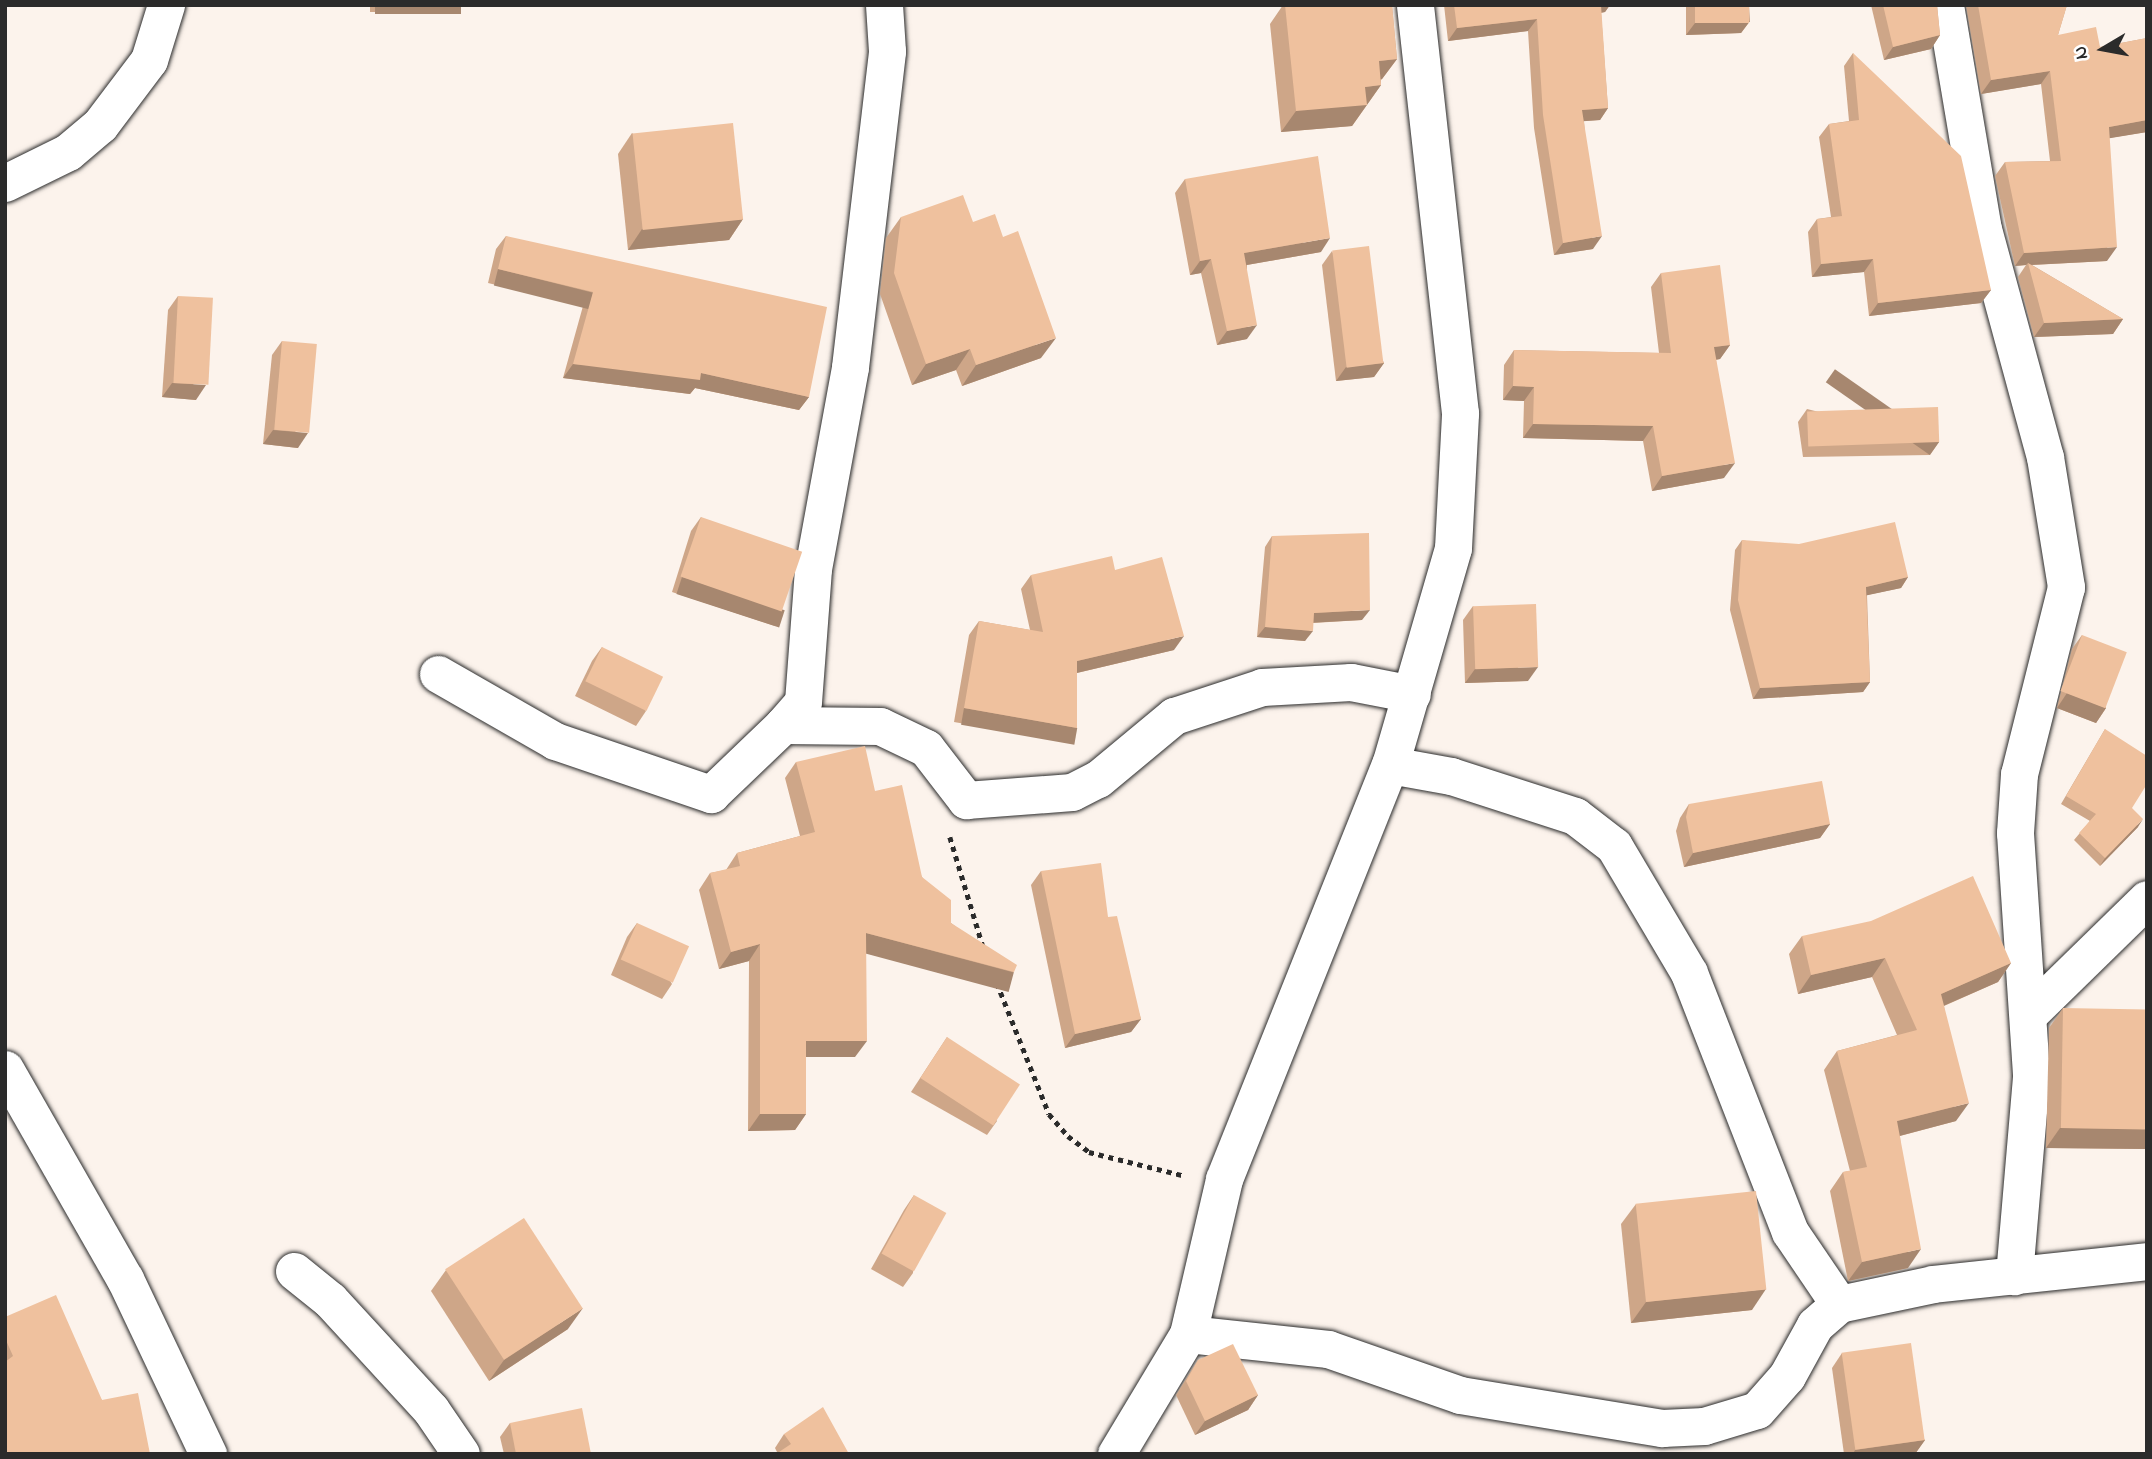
<!DOCTYPE html>
<html>
<head>
<meta charset="utf-8">
<style>
	body { margin:0 }
	#map { position:relative; width:2152px; height:1459px; overflow:hidden; background:#fcf3ec; font-family:"Indie Flower",sans-serif }
	div>[style] { position:absolute }
	[style*='--x'] { left:calc(var(--x)*1px); top:calc(var(--y)*1px); width:calc(var(--w)*1px); rotate:calc(var(--a)*1deg) }
	.path>* { height:4.5px; margin-top:-2.25px; transform-origin:0; background:repeating-linear-gradient(90deg,#2b2b2b 0 5px,transparent 0 10px) }
	.roads { filter:drop-shadow(0 0 2px #2b2b2b) drop-shadow(0 0 2px #2b2b2b) }
	.minor>* { height:37px; margin:-18.5px; padding:0 18.5px; transform-origin:18.5px; border-radius:18.5px; background:#fff }
	.wall>* { inset:0; background:#cea688; transform-origin:0 0 }
	.shaded-wall>* { inset:0; background:#a7876f; transform-origin:0 0 }
	.building>* { inset:0; background:#efc19e; transform-origin:0 0 }
	span { translate:-50% -50%; white-space:nowrap; text-align:center; line-height:1.15; -webkit-text-stroke:6px #fff; paint-order:stroke }
	.frame { position:absolute; inset:0; border:7px solid #2b2b2b; pointer-events:none }
	.north { position:absolute; left:2068px; top:14px; width:70px; height:70px; -webkit-text-stroke:5px #fff; paint-order:stroke; rotate:260deg; font-size:19px; font-weight:700; line-height:28px; text-align:center; color:#2b2b2b }
	.north::after { content:''; display:block; margin:auto; width:24px; height:32px; background:#2b2b2b; clip-path:polygon(50% 0,100% 100%,50% 72%,0 100%) }
</style>
</head>
<body>
<div id="map">
	<div class="path">
		<div style="--x:950;--y:837;--w:114;--a:73.2"></div>
		<div style="--x:997;--y:983;--w:141;--a:68.3"></div>
		<div style="--x:1049;--y:1114;--w:29;--a:49"></div>
		<div style="--x:1068;--y:1136;--w:26;--a:37"></div>
		<div style="--x:1089;--y:1152;--w:96;--a:13.9"></div>
	</div>
	<div class="roads">
		<div class="minor">
			<div style="--x:1945;--y:5;--w:227;--a:80.4"></div>
			<div style="--x:1983;--y:229;--w:236;--a:74.8"></div>
			<div style="--x:2045;--y:457;--w:132;--a:80.8"></div>
			<div style="--x:2066;--y:587;--w:193;--a:104.1"></div>
			<div style="--x:2019;--y:774;--w:59;--a:93.9"></div>
			<div style="--x:2015;--y:833;--w:245;--a:86.2"></div>
			<div style="--x:2031;--y:1077;--w:200;--a:94.9"></div>
			<div style="--x:5;--y:183;--w:70;--a:-26.2"></div>
			<div style="--x:68;--y:152;--w:42;--a:-40.2"></div>
			<div style="--x:100;--y:125;--w:81;--a:-53"></div>
			<div style="--x:149;--y:60;--w:58;--a:-72.8"></div>
			<div style="--x:438;--y:674;--w:135;--a:29.8"></div>
			<div style="--x:555;--y:741;--w:165;--a:18.8"></div>
			<div style="--x:711;--y:794;--w:100;--a:-43.8"></div>
			<div style="--x:783;--y:725;--w:97;--a:0.6"></div>
			<div style="--x:880;--y:726;--w:51;--a:25.6"></div>
			<div style="--x:926;--y:748;--w:66;--a:52.4"></div>
			<div style="--x:966;--y:800;--w:106;--a:-4.3"></div>
			<div style="--x:1072;--y:792;--w:29;--a:-27"></div>
			<div style="--x:1098;--y:779;--w:99;--a:-39.7"></div>
			<div style="--x:1174;--y:716;--w:93;--a:-18.2"></div>
			<div style="--x:1262;--y:687;--w:89;--a:-3.2"></div>
			<div style="--x:1351;--y:682;--w:62;--a:11.1"></div>
			<div style="--x:783;--y:725;--w:30;--a:-49"></div>
			<div style="--x:803;--y:702;--w:133;--a:-85.7"></div>
			<div style="--x:813;--y:569;--w:205;--a:-79.6"></div>
			<div style="--x:850;--y:367;--w:318;--a:-83.3"></div>
			<div style="--x:887;--y:51;--w:46;--a:-93.7"></div>
			<div style="--x:1390;--y:765;--w:62;--a:10.2"></div>
			<div style="--x:1451;--y:776;--w:130;--a:17.9"></div>
			<div style="--x:1575;--y:816;--w:49;--a:37.6"></div>
			<div style="--x:1614;--y:846;--w:147;--a:59.4"></div>
			<div style="--x:1689;--y:973;--w:278;--a:68.7"></div>
			<div style="--x:1790;--y:1232;--w:87;--a:55.8"></div>
			<div style="--x:2030;--y:1013;--w:163;--a:-44.3"></div>
			<div style="--x:5;--y:1069;--w:242;--a:60.3"></div>
			<div style="--x:125;--y:1279;--w:194;--a:64.6"></div>
			<div style="--x:294;--y:1271;--w:46;--a:38.9"></div>
			<div style="--x:330;--y:1300;--w:149;--a:47.4"></div>
			<div style="--x:431;--y:1410;--w:53;--a:55.7"></div>
			<div style="--x:1188;--y:1334;--w:141;--a:6.1"></div>
			<div style="--x:1328;--y:1349;--w:140;--a:19.2"></div>
			<div style="--x:1460;--y:1395;--w:205;--a:9.3"></div>
			<div style="--x:1662;--y:1428;--w:42;--a:-2.7"></div>
			<div style="--x:1704;--y:1426;--w:55;--a:-16.8"></div>
			<div style="--x:1757;--y:1410;--w:45;--a:-48.6"></div>
			<div style="--x:1787;--y:1376;--w:58;--a:-61.2"></div>
			<div style="--x:1815;--y:1325;--w:32;--a:-41"></div>
			<div style="--x:1839;--y:1304;--w:96;--a:-12"></div>
			<div style="--x:1933;--y:1284;--w:215;--a:-6.1"></div>
			<div style="--x:1116;--y:1454;--w:140;--a:-59"></div>
			<div style="--x:1188;--y:1334;--w:159;--a:-76.9"></div>
			<div style="--x:1224;--y:1179;--w:446;--a:-68.2"></div>
			<div style="--x:1390;--y:765;--w:226;--a:-73.8"></div>
			<div style="--x:1453;--y:548;--w:135;--a:-87"></div>
			<div style="--x:1460;--y:413;--w:410;--a:-96.3"></div>
		</div>
	</div>
	<div class="wall">
		<div style="left:370px;top:5px;width:91px;height:7px"></div>
		<div style="clip-path:polygon(1283px 5px,1392px 5px,1397px 59px,1382px 79px,1381px 80px,1381px 85px,1352px 126px,1281px 132px,1270px 24px)"></div>
		<div style="clip-path:polygon(1444px 5px,1610px 5px,1605px 12px,1601px 13px,1608px 108px,1600px 120px,1584px 121px,1593px 249px,1554px 255px,1534px 128px,1528px 31px,1448px 41px)"></div>
		<div style="clip-path:polygon(1686px 5px,1749px 5px,1750px 21px,1741px 33px,1686px 35px)"></div>
		<div style="clip-path:polygon(1871px 5px,1937px 5px,1940px 35px,1931px 49px,1884px 60px)"></div>
		<div style="clip-path:polygon(1966px 5px,2067px 5px,2058px 35px,2100px 47px,2147px 38px,2147px 132px,2109px 138px,2107px 261px,2032px 265px,2123px 319px,2113px 334px,2034px 337px,2018px 277px,2026px 265px,2015px 266px,1995px 176px,2005px 162px,2050px 161px,2041px 84px,1981px 94px)"></div>
		<div style="clip-path:polygon(1853px 53px,1991px 290px,1981px 303px,1869px 316px,1864px 272px,1812px 277px,1808px 232px,1817px 219px,1831px 217px,1819px 137px,1829px 124px,1849px 121px,1844px 66px)"></div>
		<div style="clip-path:polygon(632px 133px,743px 219px,729px 240px,628px 250px,618px 154px)"></div>
		<div style="clip-path:polygon(1185px 179px,1321px 252px,1247px 265px,1247px 339px,1217px 345px,1201px 273px,1190px 275px,1175px 193px)"></div>
		<div style="clip-path:polygon(901px 217px,973px 222px,1041px 358px,962px 386px,956px 370px,912px 385px,880px 294px,886px 238px)"></div>
		<div style="clip-path:polygon(506px 236px,809px 397px,799px 410px,695px 388px,690px 394px,563px 378px,583px 306px,488px 283px,496px 249px)"></div>
		<div style="clip-path:polygon(1332px 251px,1384px 363px,1374px 377px,1336px 381px,1322px 265px)"></div>
		<div style="clip-path:polygon(1661px 273px,1730px 345px,1720px 359px,1716px 360px,1724px 478px,1652px 491px,1643px 441px,1523px 438px,1524px 401px,1503px 400px,1504px 365px,1514px 350px,1659px 353px,1651px 287px)"></div>
		<div style="clip-path:polygon(178px 296px,196px 400px,162px 397px,168px 310px)"></div>
		<div style="clip-path:polygon(282px 341px,298px 448px,263px 444px,272px 355px)"></div>
		<div style="clip-path:polygon(1807px 409px,1939px 442px,1930px 455px,1803px 457px,1798px 422px)"></div>
		<div style="clip-path:polygon(701px 517px,775px 626px,672px 592px,691px 531px)"></div>
		<div style="clip-path:polygon(1272px 536px,1362px 620px,1313px 623px,1305px 641px,1257px 637px,1265px 547px)"></div>
		<div style="clip-path:polygon(1742px 540px,1908px 577px,1901px 588px,1867px 595px,1870px 682px,1863px 692px,1753px 699px,1730px 610px,1735px 550px)"></div>
		<div style="clip-path:polygon(1115px 570px,1174px 650px,1077px 673px,1077px 728px,1067px 742px,954px 722px,969px 635px,979px 621px,1030px 630px,1021px 589px,1031px 575px)"></div>
		<div style="clip-path:polygon(1473px 606px,1528px 681px,1465px 683px,1463px 620px)"></div>
		<div style="clip-path:polygon(2082px 635px,2106px 708px,2096px 723px,2057px 708px,2072px 649px)"></div>
		<div style="clip-path:polygon(602px 647px,646px 711px,636px 726px,575px 696px,592px 661px)"></div>
		<div style="clip-path:polygon(2105px 729px,2138px 827px,2100px 866px,2074px 840px,2090px 821px,2061px 804px)"></div>
		<div style="clip-path:polygon(796px 762px,875px 791px,922px 877px,951px 923px,1014px 972px,1003px 988px,866px 953px,855px 1057px,806px 1057px,806px 1114px,795px 1130px,748px 1131px,749px 961px,719px 969px,699px 890px,710px 873px,726px 870px,737px 853px,800px 836px,785px 778px)"></div>
		<div style="clip-path:polygon(1689px 804px,1830px 824px,1820px 838px,1684px 867px,1676px 831px,1680px 818px)"></div>
		<div style="clip-path:polygon(1041px 871px,1108px 917px,1141px 1019px,1131px 1032px,1065px 1048px,1031px 885px)"></div>
		<div style="clip-path:polygon(637px 923px,672px 984px,662px 999px,611px 975px,627px 937px)"></div>
		<div style="clip-path:polygon(1802px 936px,2011px 963px,1998px 982px,1944px 1006px,1956px 1121px,1900px 1136px,1908px 1268px,1848px 1281px,1830px 1191px,1843px 1172px,1850px 1171px,1824px 1070px,1837px 1051px,1897px 1035px,1872px 977px,1798px 994px,1789px 954px)"></div>
		<div style="clip-path:polygon(2063px 1008px,2147px 1149px,2046px 1148px,2049px 1028px)"></div>
		<div style="clip-path:polygon(947px 1037px,997px 1121px,987px 1135px,911px 1092px)"></div>
		<div style="clip-path:polygon(914px 1195px,913px 1273px,903px 1287px,871px 1269px,904px 1210px)"></div>
		<div style="clip-path:polygon(1636px 1204px,1752px 1310px,1631px 1323px,1621px 1224px)"></div>
		<div style="clip-path:polygon(446px 1270px,568px 1329px,489px 1381px,431px 1291px)"></div>
		<div style="clip-path:polygon(5px 1317px,102px 1400px,5px 1454px)"></div>
		<div style="clip-path:polygon(1842px 1353px,1925px 1440px,1915px 1454px,1844px 1454px,1832px 1368px)"></div>
		<div style="clip-path:polygon(1198px 1360px,1258px 1395px,1248px 1410px,1195px 1435px,1176px 1395px)"></div>
		<div style="clip-path:polygon(510px 1423px,591px 1454px,504px 1454px,500px 1437px)"></div>
		<div style="clip-path:polygon(784px 1434px,849px 1454px,778px 1454px,775px 1448px)"></div>
	</div>
	<div class="shaded-wall">
		<div style="left:375px;top:5px;width:86px;height:9px"></div>
		<div style="clip-path:polygon(1598px 5px,1610px 5px,1605px 12px,1592px 14px)"></div>
		<div style="clip-path:polygon(1537px 19px,1528px 31px,1448px 41px,1457px 28px)"></div>
		<div style="clip-path:polygon(1750px 21px,1741px 33px,1686px 35px,1695px 23px)"></div>
		<div style="clip-path:polygon(1940px 35px,1931px 49px,1884px 60px,1893px 47px)"></div>
		<div style="clip-path:polygon(1397px 59px,1382px 79px,1365px 82px,1379px 61px)"></div>
		<div style="clip-path:polygon(2050px 71px,2041px 84px,1981px 94px,1991px 80px)"></div>
		<div style="clip-path:polygon(1381px 85px,1352px 126px,1281px 132px,1296px 111px,1365px 87px)"></div>
		<div style="clip-path:polygon(1608px 108px,1600px 120px,1573px 122px,1582px 110px)"></div>
		<div style="clip-path:polygon(2147px 120px,2147px 132px,2099px 140px,2109px 127px)"></div>
		<div style="clip-path:polygon(743px 219px,729px 240px,628px 250px,642px 229px)"></div>
		<div style="clip-path:polygon(1602px 236px,1593px 249px,1554px 255px,1563px 243px)"></div>
		<div style="clip-path:polygon(1330px 238px,1321px 252px,1235px 267px,1244px 253px)"></div>
		<div style="clip-path:polygon(2117px 247px,2107px 261px,2029px 265px,2028px 263px,2026px 265px,2015px 266px,2024px 253px)"></div>
		<div style="clip-path:polygon(1211px 259px,1201px 273px,1190px 275px,1200px 261px)"></div>
		<div style="clip-path:polygon(1873px 259px,1864px 272px,1812px 277px,1821px 264px)"></div>
		<div style="left:498px;top:269px;width:98px;height:17px;rotate:14deg"></div>
		<div style="clip-path:polygon(1991px 290px,1981px 303px,1869px 316px,1878px 303px)"></div>
		<div style="clip-path:polygon(2123px 319px,2113px 334px,2034px 337px,2044px 323px)"></div>
		<div style="clip-path:polygon(1257px 325px,1247px 339px,1217px 345px,1227px 331px)"></div>
		<div style="clip-path:polygon(1056px 338px,1041px 358px,962px 386px,976px 365px)"></div>
		<div style="clip-path:polygon(1730px 345px,1720px 359px,1704px 361px,1714px 347px)"></div>
		<div style="clip-path:polygon(970px 349px,956px 370px,912px 385px,926px 364px)"></div>
		<div style="clip-path:polygon(1384px 363px,1374px 377px,1336px 381px,1346px 367px)"></div>
		<div style="clip-path:polygon(573px 364px,701px 373px,809px 397px,799px 410px,695px 388px,690px 394px,563px 378px)"></div>
		<div style="clip-path:polygon(172px 383px,206px 385px,196px 400px,162px 397px)"></div>
		<div style="clip-path:polygon(1513px 386px,1534px 387px,1524px 401px,1503px 400px)"></div>
		<div style="clip-path:polygon(1533px 424px,1653px 426px,1643px 441px,1523px 438px)"></div>
		<div style="clip-path:polygon(273px 430px,308px 433px,298px 448px,263px 444px)"></div>
		<div style="left:1939px;top:442px;width:16px;height:127px;rotate:125deg"></div>
		<div style="clip-path:polygon(1735px 463px,1724px 478px,1652px 491px,1662px 476px)"></div>
		<div style="left:682px;top:577px;width:108px;height:18px;rotate:18deg"></div>
		<div style="clip-path:polygon(1908px 577px,1901px 588px,1859px 597px,1866px 587px)"></div>
		<div style="clip-path:polygon(1370px 610px,1362px 620px,1307px 623px,1314px 613px)"></div>
		<div style="clip-path:polygon(1265px 627px,1313px 631px,1305px 641px,1257px 637px)"></div>
		<div style="clip-path:polygon(1184px 636px,1174px 650px,1068px 675px,1077px 661px)"></div>
		<div style="clip-path:polygon(1538px 667px,1528px 681px,1465px 683px,1475px 669px)"></div>
		<div style="clip-path:polygon(1870px 682px,1863px 692px,1753px 699px,1760px 688px)"></div>
		<div style="clip-path:polygon(2067px 693px,2106px 708px,2096px 723px,2057px 708px)"></div>
		<div style="left:964px;top:708px;width:115px;height:17px;rotate:10deg"></div>
		<div style="clip-path:polygon(2143px 819px,2138px 827px,2100px 866px,2105px 858px)"></div>
		<div style="clip-path:polygon(1830px 824px,1820px 838px,1684px 867px,1693px 853px)"></div>
		<div style="left:866px;top:933px;width:153px;height:20px;rotate:15deg"></div>
		<div style="clip-path:polygon(760px 944px,749px 961px,719px 969px,731px 952px)"></div>
		<div style="clip-path:polygon(1885px 958px,1872px 977px,1798px 994px,1811px 975px)"></div>
		<div style="clip-path:polygon(2011px 963px,1998px 982px,1927px 1013px,1941px 994px)"></div>
		<div style="clip-path:polygon(1141px 1019px,1131px 1032px,1065px 1048px,1075px 1034px)"></div>
		<div style="clip-path:polygon(806px 1041px,867px 1041px,855px 1057px,794px 1057px)"></div>
		<div style="clip-path:polygon(1969px 1103px,1956px 1121px,1884px 1140px,1897px 1121px)"></div>
		<div style="clip-path:polygon(760px 1114px,806px 1114px,795px 1130px,748px 1131px)"></div>
		<div style="clip-path:polygon(2060px 1128px,2147px 1129px,2147px 1149px,2046px 1148px)"></div>
		<div style="clip-path:polygon(1921px 1249px,1908px 1268px,1848px 1281px,1862px 1262px)"></div>
		<div style="clip-path:polygon(1766px 1289px,1752px 1310px,1631px 1323px,1646px 1302px)"></div>
		<div style="clip-path:polygon(583px 1308px,568px 1329px,489px 1381px,504px 1360px)"></div>
		<div style="clip-path:polygon(1258px 1395px,1248px 1410px,1195px 1435px,1205px 1421px)"></div>
		<div style="clip-path:polygon(1925px 1440px,1915px 1454px,1853px 1454px,1855px 1450px)"></div>
	</div>
	<div class="building">
		<div style="clip-path:polygon(1285px 5px,1392px 5px,1397px 59px,1379px 61px,1381px 85px,1365px 87px,1367px 105px,1296px 111px)"></div>
		<div style="clip-path:polygon(1454px 5px,1601px 5px,1608px 108px,1582px 110px,1602px 236px,1563px 243px,1543px 115px,1537px 19px,1457px 28px)"></div>
		<div style="left:1695px;top:5px;width:54px;height:18px"></div>
		<div style="clip-path:polygon(1883px 5px,1937px 5px,1940px 35px,1893px 47px)"></div>
		<div style="clip-path:polygon(1978px 5px,2067px 5px,2058px 35px,2096px 27px,2100px 47px,2147px 38px,2147px 120px,2109px 127px,2117px 247px,2024px 253px,2005px 162px,2061px 161px,2050px 71px,1991px 80px)"></div>
		<div style="clip-path:polygon(1853px 53px,1961px 156px,1991px 290px,1878px 303px,1873px 259px,1821px 264px,1817px 219px,1842px 216px,1829px 124px,1859px 120px)"></div>
		<div style="left:733px;top:123px;width:97px;height:101px;rotate:84deg"></div>
		<div style="clip-path:polygon(1318px 156px,1330px 238px,1244px 253px,1257px 325px,1227px 331px,1211px 259px,1200px 261px,1185px 179px)"></div>
		<div style="clip-path:polygon(963px 195px,973px 222px,995px 214px,1003px 237px,1018px 231px,1056px 338px,976px 365px,970px 349px,926px 364px,894px 273px,901px 217px)"></div>
		<div style="clip-path:polygon(506px 236px,827px 307px,809px 397px,701px 373px,700px 380px,573px 364px,593px 292px,498px 269px)"></div>
		<div style="left:1369px;top:246px;width:118px;height:37px;rotate:83deg"></div>
		<div style="clip-path:polygon(2028px 263px,2059px 281px,2123px 319px,2044px 323px)"></div>
		<div style="clip-path:polygon(1720px 265px,1730px 345px,1714px 347px,1735px 463px,1662px 476px,1653px 426px,1533px 424px,1534px 387px,1513px 386px,1514px 350px,1671px 353px,1661px 273px)"></div>
		<div style="left:178px;top:296px;width:35px;height:87px;rotate:3deg"></div>
		<div style="left:282px;top:341px;width:35px;height:89px;rotate:5deg"></div>
		<div style="left:1938px;top:407px;width:35px;height:131px;rotate:88deg"></div>
		<div style="left:701px;top:517px;width:107px;height:63px;rotate:19deg"></div>
		<div style="clip-path:polygon(1895px 522px,1908px 577px,1866px 587px,1870px 682px,1760px 688px,1738px 600px,1742px 540px,1799px 544px)"></div>
		<div style="clip-path:polygon(1369px 533px,1370px 610px,1314px 613px,1313px 631px,1265px 627px,1272px 536px)"></div>
		<div style="clip-path:polygon(1112px 556px,1115px 570px,1162px 557px,1184px 636px,1077px 661px,1077px 728px,964px 708px,979px 621px,1043px 632px,1031px 575px)"></div>
		<div style="left:1536px;top:604px;width:63px;height:63px;rotate:88deg"></div>
		<div style="left:2082px;top:635px;width:48px;height:60px;rotate:21deg"></div>
		<div style="left:602px;top:647px;width:68px;height:38px;rotate:26deg"></div>
		<div style="clip-path:polygon(2105px 729px,2147px 756px,2147px 784px,2132px 808px,2143px 819px,2105px 858px,2079px 833px,2096px 814px,2066px 796px)"></div>
		<div style="clip-path:polygon(865px 746px,875px 791px,902px 785px,922px 877px,951px 900px,951px 923px,1017px 965px,1014px 972px,866px 933px,867px 1041px,806px 1041px,806px 1114px,760px 1114px,760px 944px,731px 952px,710px 873px,740px 866px,737px 853px,815px 832px,796px 762px)"></div>
		<div style="clip-path:polygon(1822px 781px,1830px 824px,1693px 853px,1686px 817px,1689px 804px)"></div>
		<div style="clip-path:polygon(1101px 863px,1108px 917px,1117px 916px,1141px 1019px,1075px 1034px,1041px 871px)"></div>
		<div style="clip-path:polygon(1973px 876px,2011px 963px,1941px 994px,1969px 1103px,1897px 1121px,1921px 1249px,1862px 1262px,1843px 1172px,1867px 1167px,1837px 1051px,1917px 1030px,1885px 958px,1811px 975px,1802px 936px,1871px 921px)"></div>
		<div style="left:637px;top:923px;width:57px;height:40px;rotate:24deg"></div>
		<div style="left:2063px;top:1008px;width:84px;height:120px;rotate:1deg"></div>
		<div style="left:947px;top:1037px;width:87px;height:49px;rotate:33deg"></div>
		<div style="left:1756px;top:1191px;width:99px;height:121px;rotate:84deg"></div>
		<div style="left:914px;top:1195px;width:37px;height:67px;rotate:29deg"></div>
		<div style="left:524px;top:1218px;width:108px;height:94px;rotate:57deg"></div>
		<div style="clip-path:polygon(56px 1295px,102px 1400px,138px 1393px,150px 1454px,5px 1454px,5px 1362px,13px 1356px,5px 1338px,5px 1317px)"></div>
		<div style="left:1911px;top:1343px;width:98px;height:70px;rotate:82deg"></div>
		<div style="clip-path:polygon(1233px 1344px,1258px 1395px,1205px 1421px,1186px 1381px,1198px 1360px)"></div>
		<div style="clip-path:polygon(823px 1407px,849px 1454px,780px 1454px,779px 1452px,791px 1444px,784px 1434px)"></div>
		<div style="clip-path:polygon(582px 1408px,591px 1454px,516px 1454px,510px 1423px)"></div>
	</div>
	<div class="frame"></div>
	<div class="north">N</div>
</div>
</body>
</html>
